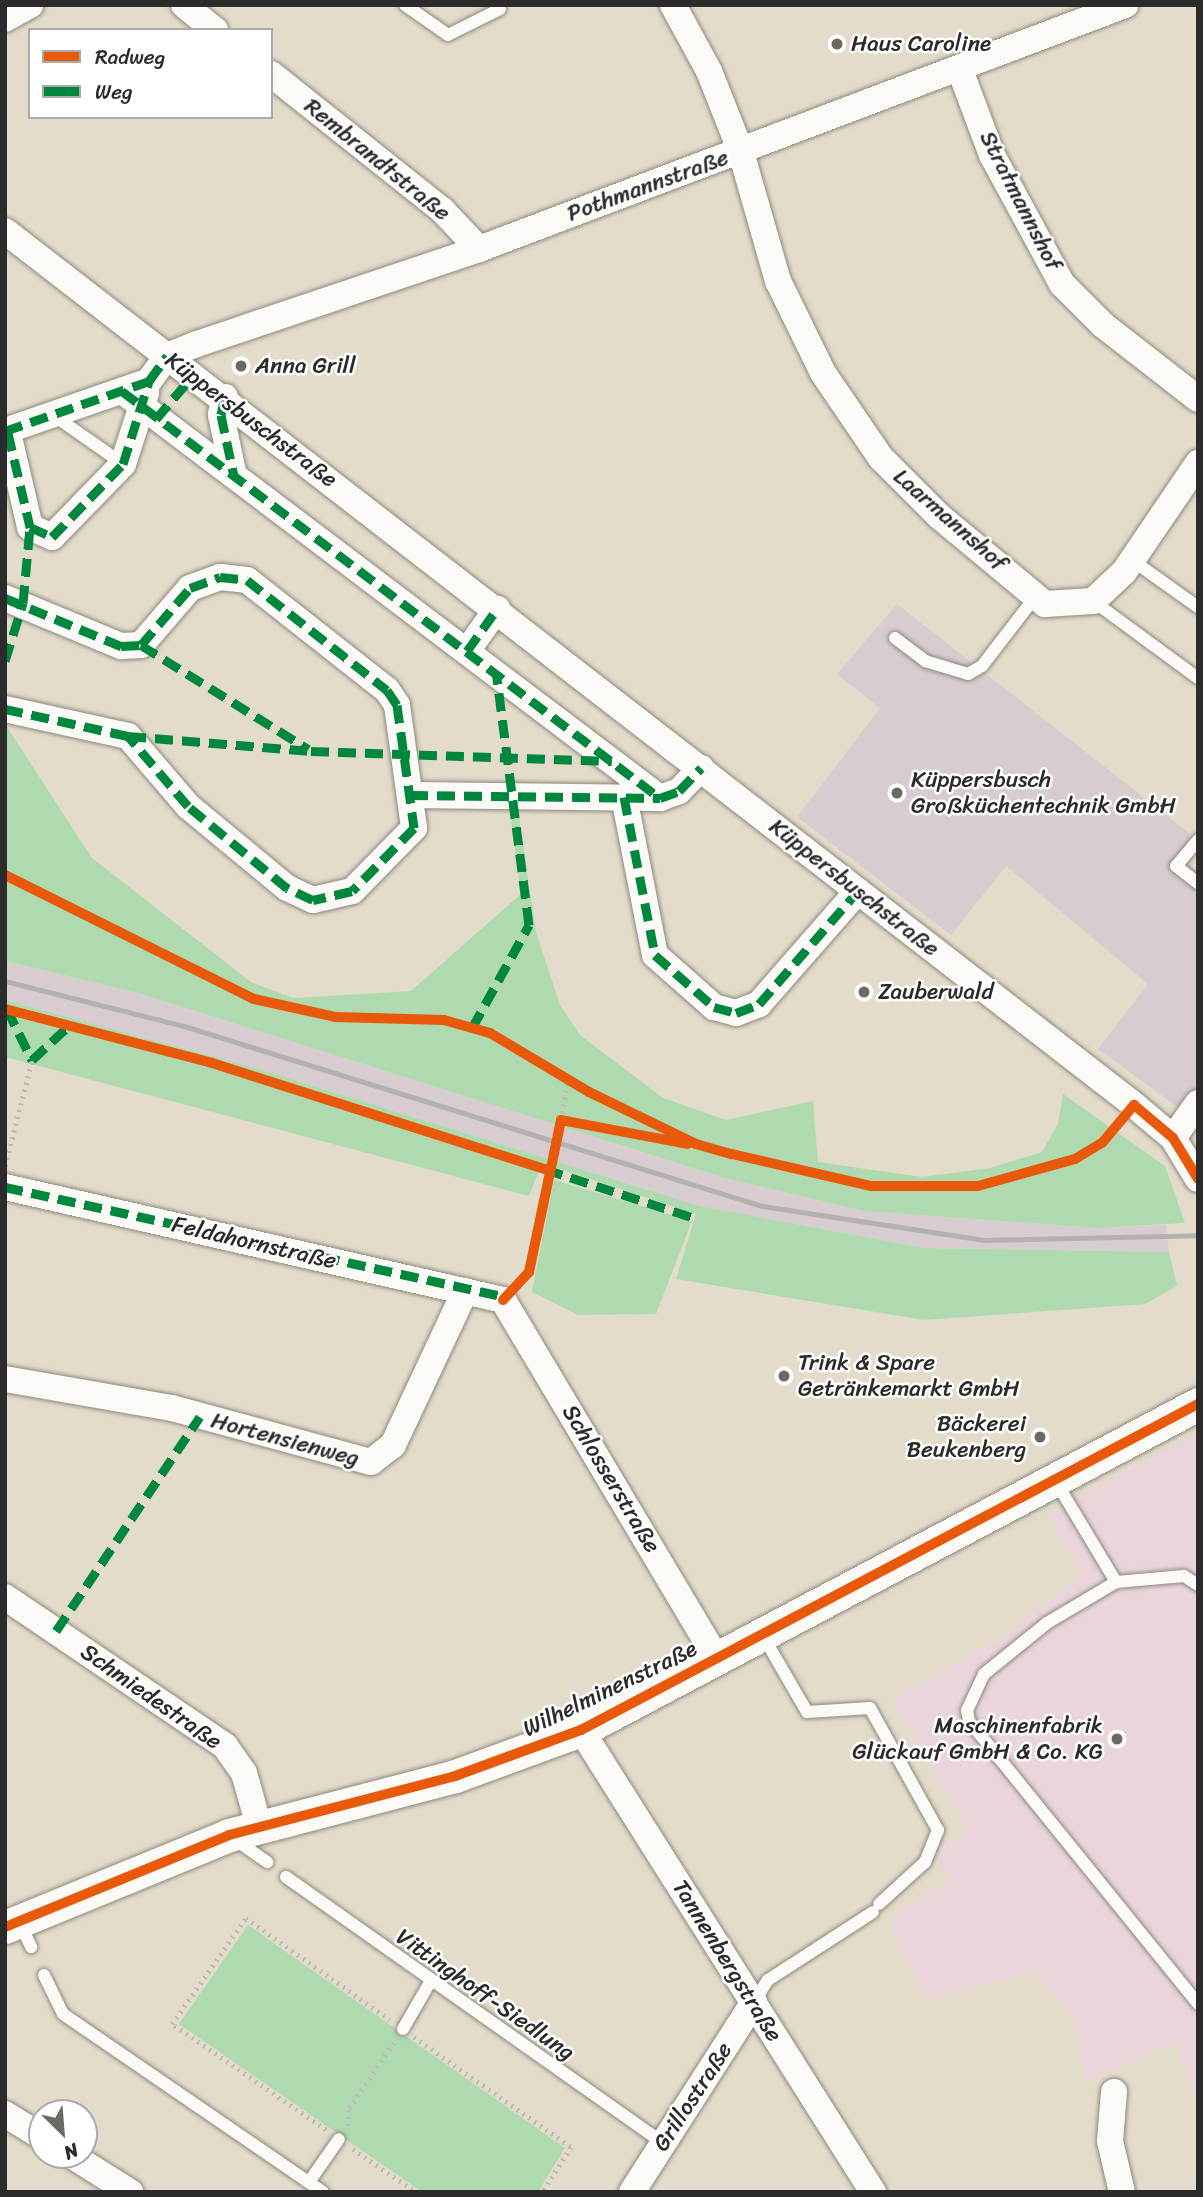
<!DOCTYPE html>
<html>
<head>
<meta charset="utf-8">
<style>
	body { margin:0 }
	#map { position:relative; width:1203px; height:2197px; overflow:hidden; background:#e4dcca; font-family:Sriracha,sans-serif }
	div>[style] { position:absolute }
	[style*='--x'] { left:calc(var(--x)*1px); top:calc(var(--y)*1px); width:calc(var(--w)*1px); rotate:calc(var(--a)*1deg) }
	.built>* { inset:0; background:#ead5da }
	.industrial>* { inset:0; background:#d7ccd0 }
	.green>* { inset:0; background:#afdab0 }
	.path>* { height:4.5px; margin-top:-2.25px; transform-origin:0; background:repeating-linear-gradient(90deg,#bcbbb7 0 2px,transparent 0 7px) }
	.roads { filter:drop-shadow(0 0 2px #8d8980) drop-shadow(0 0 2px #8d8980) }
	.service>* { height:12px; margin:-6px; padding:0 6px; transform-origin:6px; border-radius:6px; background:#fbfaf7 }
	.minor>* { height:26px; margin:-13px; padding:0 13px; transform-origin:13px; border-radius:13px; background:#fbfaf7 }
	.tertiary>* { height:33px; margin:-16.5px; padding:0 16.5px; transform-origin:16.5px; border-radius:16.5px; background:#fbfaf7 }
	.rail>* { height:5px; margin:-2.5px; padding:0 2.5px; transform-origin:2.5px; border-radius:2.5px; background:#b3b2af }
	.quiet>* { height:9px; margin-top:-4.5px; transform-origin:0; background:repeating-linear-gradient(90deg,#00873e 0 18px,transparent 0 27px) }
	.cycleway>* { height:10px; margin:-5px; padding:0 5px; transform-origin:5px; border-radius:5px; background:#e8590c }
	.dots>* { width:19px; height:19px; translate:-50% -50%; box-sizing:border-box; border:4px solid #fff; border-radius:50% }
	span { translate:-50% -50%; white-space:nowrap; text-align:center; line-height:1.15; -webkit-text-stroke:5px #fff; paint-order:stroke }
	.poi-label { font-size:23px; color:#2b2b2b }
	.left { translate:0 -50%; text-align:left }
	.right { translate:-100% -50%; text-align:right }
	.street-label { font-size:23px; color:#2b2b2b }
	.frame { position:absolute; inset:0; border:7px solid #2b2b2b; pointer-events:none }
	.legend { position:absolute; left:28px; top:28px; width:245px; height:91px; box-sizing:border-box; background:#fff; border:2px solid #aaa; margin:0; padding:9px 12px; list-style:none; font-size:21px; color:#2b2b2b }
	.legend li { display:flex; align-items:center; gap:14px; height:35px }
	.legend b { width:35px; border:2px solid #aaa }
	.north { position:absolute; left:28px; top:2099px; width:70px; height:70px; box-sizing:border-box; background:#fff; border:2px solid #aaa; border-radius:50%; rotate:155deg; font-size:19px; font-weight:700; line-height:28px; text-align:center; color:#2b2b2b }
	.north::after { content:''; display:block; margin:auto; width:24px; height:32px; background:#6c6963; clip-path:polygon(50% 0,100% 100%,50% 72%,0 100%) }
</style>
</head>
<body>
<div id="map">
	<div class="built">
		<div style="clip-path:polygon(1198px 1432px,1198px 2099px,1175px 2042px,1086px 2082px,1074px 2017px,1035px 1971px,930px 1999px,893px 1938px,896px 1913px,952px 1877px,932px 1854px,968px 1830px,893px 1700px,1016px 1628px,1081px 1575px,1048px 1514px)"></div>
	</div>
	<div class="industrial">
		<div style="clip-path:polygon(897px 604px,1189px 833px,1185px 861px,1198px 872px,1198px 1122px,1098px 1049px,1148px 984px,1006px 866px,951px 935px,797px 817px,880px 708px,837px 674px)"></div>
		<div style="clip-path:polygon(5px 961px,135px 992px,725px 1178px,864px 1211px,1097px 1228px,1166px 1225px,1169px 1252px,924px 1248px,700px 1206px,252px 1067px,5px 1000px)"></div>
	</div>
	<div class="green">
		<div style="clip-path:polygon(5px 724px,92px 858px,251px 982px,293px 998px,411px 991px,521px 894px,509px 804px,517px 804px,536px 932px,560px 1005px,580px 1035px,663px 1098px,726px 1120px,813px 1101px,818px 1162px,922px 1177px,990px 1168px,1042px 1152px,1058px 1124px,1063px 1094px,1165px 1166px,1185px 1223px,1097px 1228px,864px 1211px,725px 1178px,135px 992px,5px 961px)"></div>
		<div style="clip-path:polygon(5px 1000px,252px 1067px,700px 1206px,924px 1248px,1169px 1252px,1177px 1286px,1145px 1304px,924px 1320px,676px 1279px,696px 1214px,542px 1163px,529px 1196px,5px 1057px)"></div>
		<div style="clip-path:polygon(554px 1180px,692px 1221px,656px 1314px,578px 1315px,532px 1292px)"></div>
		<div style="clip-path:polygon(248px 1925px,565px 2148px,538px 2192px,422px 2192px,179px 2024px)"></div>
	</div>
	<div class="path">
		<div style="--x:561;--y:1120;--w:39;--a:-81"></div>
		<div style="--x:5;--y:1166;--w:109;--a:-75.7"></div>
		<div style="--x:414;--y:2037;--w:192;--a:35"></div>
		<div style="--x:571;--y:2147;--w:53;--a:121.9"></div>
		<div style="--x:348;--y:2126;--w:18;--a:-87"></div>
		<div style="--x:349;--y:2108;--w:81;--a:-55.5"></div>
		<div style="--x:326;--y:2130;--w:187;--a:-145.5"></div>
		<div style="--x:172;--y:2024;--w:129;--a:-55.1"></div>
		<div style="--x:246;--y:1918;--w:176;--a:35.3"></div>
		<div style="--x:353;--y:2149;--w:76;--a:34.3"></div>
	</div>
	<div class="roads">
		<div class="service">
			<div style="--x:405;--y:5;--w:52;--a:34.9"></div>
			<div style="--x:448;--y:35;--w:58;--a:-26.6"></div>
			<div style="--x:56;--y:417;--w:82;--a:35"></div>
			<div style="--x:1132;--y:560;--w:81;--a:35.5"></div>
			<div style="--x:1093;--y:601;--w:130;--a:36.3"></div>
			<div style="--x:895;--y:638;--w:38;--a:37"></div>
			<div style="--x:925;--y:661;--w:45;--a:16.8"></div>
			<div style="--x:968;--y:674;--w:16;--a:-30"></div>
			<div style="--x:982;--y:666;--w:88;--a:-52.4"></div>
			<div style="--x:1198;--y:840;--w:34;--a:130"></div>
			<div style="--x:1176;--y:866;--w:28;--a:38"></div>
			<div style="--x:1056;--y:1482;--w:117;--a:59"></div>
			<div style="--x:1198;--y:1585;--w:17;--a:-147"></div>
			<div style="--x:1184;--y:1576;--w:68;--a:175"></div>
			<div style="--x:1116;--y:1582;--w:80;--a:149.3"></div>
			<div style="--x:1047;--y:1623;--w:81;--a:141"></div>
			<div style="--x:984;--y:1674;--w:40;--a:115"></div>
			<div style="--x:967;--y:1710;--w:11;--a:80"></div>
			<div style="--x:969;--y:1721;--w:364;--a:51"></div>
			<div style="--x:763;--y:1636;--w:88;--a:59.9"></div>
			<div style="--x:807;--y:1712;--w:63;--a:-3.6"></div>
			<div style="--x:870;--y:1708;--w:140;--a:60.9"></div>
			<div style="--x:938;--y:1830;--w:35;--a:112"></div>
			<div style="--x:925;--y:1862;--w:62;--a:137.6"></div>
			<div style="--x:233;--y:1838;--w:42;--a:35.2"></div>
			<div style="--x:286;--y:1877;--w:461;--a:35.2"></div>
			<div style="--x:19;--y:1921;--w:29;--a:65"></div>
			<div style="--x:44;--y:1975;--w:43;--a:64"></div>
			<div style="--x:63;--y:2014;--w:315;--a:34.4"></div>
			<div style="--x:754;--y:2002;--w:26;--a:-58"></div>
			<div style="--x:768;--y:1980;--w:125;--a:-32.9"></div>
			<div style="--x:403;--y:2029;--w:52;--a:-60"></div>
			<div style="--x:309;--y:2182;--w:52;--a:-55.1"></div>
		</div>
		<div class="minor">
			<div style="--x:184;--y:5;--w:40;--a:39"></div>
			<div style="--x:673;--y:5;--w:75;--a:61.4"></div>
			<div style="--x:709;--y:71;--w:87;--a:68.4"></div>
			<div style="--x:741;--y:152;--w:134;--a:74"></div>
			<div style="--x:778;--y:281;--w:102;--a:63.9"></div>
			<div style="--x:823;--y:373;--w:103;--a:55.7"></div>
			<div style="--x:881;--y:458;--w:82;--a:45"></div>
			<div style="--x:939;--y:516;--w:138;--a:39.7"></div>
			<div style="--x:1045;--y:604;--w:48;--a:-3.6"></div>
			<div style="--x:1093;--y:601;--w:42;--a:-43.1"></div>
			<div style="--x:1124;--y:572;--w:132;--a:-55.8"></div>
			<div style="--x:5;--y:19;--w:29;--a:-29"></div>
			<div style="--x:960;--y:70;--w:91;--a:69.4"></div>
			<div style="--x:992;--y:155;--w:147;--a:61.5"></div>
			<div style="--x:1062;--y:284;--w:58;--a:45"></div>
			<div style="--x:1103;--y:325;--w:120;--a:37.9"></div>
			<div style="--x:271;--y:74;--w:218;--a:38.5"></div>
			<div style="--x:442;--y:210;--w:54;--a:46.5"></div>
			<div style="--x:5;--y:231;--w:1428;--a:37.74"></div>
			<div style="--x:1134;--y:1105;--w:51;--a:40.2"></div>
			<div style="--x:1173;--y:1138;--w:48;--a:58.6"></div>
			<div style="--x:122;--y:391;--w:675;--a:37.11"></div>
			<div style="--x:225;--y:397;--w:18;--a:103"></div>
			<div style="--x:221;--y:415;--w:62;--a:78"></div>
			<div style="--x:5;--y:431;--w:152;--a:-19.1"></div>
			<div style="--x:149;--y:381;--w:31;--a:-54"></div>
			<div style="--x:167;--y:356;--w:32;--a:-22"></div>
			<div style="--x:197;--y:344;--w:298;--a:-18.6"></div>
			<div style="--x:479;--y:249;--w:691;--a:-20.69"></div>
			<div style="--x:8;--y:433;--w:97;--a:76.8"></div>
			<div style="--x:30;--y:527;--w:24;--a:24"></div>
			<div style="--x:52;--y:537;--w:102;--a:-45.8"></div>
			<div style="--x:123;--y:464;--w:75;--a:-72.1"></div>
			<div style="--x:5;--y:598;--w:126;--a:22.5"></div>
			<div style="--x:121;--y:646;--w:20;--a:-3"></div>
			<div style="--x:141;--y:645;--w:75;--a:-49.3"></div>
			<div style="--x:190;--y:588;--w:32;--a:-20"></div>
			<div style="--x:220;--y:577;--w:27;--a:6"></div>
			<div style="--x:247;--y:580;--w:178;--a:38.2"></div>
			<div style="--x:387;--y:690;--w:18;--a:56"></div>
			<div style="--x:397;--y:705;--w:124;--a:82.1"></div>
			<div style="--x:414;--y:828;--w:88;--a:134.5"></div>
			<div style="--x:352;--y:891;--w:40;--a:167"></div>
			<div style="--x:313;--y:900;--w:29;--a:-155"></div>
			<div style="--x:287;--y:888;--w:129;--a:-140.4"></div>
			<div style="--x:188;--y:806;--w:92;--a:-130.6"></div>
			<div style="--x:128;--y:736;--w:126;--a:-167.6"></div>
			<div style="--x:467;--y:651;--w:52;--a:-54.5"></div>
			<div style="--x:410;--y:795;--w:250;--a:0.7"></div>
			<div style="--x:660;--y:798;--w:20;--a:-20"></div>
			<div style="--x:679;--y:791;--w:32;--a:-46"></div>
			<div style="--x:624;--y:797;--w:161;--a:78.9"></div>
			<div style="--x:655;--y:955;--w:79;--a:41.4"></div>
			<div style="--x:714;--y:1007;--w:23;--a:15"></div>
			<div style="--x:736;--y:1013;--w:25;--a:-21"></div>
			<div style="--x:759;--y:1004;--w:150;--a:-48.8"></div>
			<div style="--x:1173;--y:1138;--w:43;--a:-54.5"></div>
			<div style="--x:5;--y:1187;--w:511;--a:12.78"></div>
			<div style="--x:503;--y:1300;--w:418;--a:59.2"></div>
			<div style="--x:5;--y:1379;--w:169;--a:9.9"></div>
			<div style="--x:172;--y:1408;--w:206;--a:15.2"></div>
			<div style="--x:371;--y:1462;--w:28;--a:-38"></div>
			<div style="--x:393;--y:1445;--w:170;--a:-64.9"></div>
			<div style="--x:5;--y:1597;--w:266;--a:34.1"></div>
			<div style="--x:225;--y:1746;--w:33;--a:55"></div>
			<div style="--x:244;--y:1773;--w:55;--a:74.2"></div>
			<div style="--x:581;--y:1730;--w:547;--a:57.71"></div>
			<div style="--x:1114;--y:2092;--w:49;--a:94.7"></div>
			<div style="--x:1110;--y:2141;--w:52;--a:76.8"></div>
			<div style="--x:5;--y:2114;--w:44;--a:31.9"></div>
			<div style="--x:71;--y:2155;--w:70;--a:32.1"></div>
			<div style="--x:632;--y:2192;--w:226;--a:-57.3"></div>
		</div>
		<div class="tertiary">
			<div style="--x:5;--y:1927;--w:242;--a:-22.3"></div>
			<div style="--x:229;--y:1835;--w:234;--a:-14.6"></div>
			<div style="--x:455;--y:1776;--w:134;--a:-20.1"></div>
			<div style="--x:581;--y:1730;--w:698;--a:-27.85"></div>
		</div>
	</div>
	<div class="rail">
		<div style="--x:5;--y:981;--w:185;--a:14.1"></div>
		<div style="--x:184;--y:1026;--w:605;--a:17.3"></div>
		<div style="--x:762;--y:1206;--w:225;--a:8.7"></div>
		<div style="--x:984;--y:1240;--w:214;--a:-1.3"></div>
	</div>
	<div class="quiet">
		<div style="--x:122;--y:391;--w:675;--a:37.11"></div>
		<div style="--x:225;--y:397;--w:18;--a:103"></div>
		<div style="--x:221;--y:415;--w:62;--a:78"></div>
		<div style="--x:156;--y:419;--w:60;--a:-49.7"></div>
		<div style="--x:5;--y:431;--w:152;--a:-19.1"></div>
		<div style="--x:149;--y:381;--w:31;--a:-54"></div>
		<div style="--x:8;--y:433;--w:97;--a:76.8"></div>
		<div style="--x:30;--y:527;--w:24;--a:24"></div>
		<div style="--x:52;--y:537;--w:102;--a:-45.8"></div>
		<div style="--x:123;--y:464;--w:87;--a:-72.6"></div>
		<div style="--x:5;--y:598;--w:126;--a:22.5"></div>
		<div style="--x:121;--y:646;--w:20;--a:-3"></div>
		<div style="--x:141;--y:645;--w:75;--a:-49.3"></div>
		<div style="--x:190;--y:588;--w:32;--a:-20"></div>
		<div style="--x:220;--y:577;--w:27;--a:6"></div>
		<div style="--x:247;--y:580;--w:178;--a:38.2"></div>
		<div style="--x:387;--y:690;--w:18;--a:56"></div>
		<div style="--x:397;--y:705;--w:124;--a:82.1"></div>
		<div style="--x:414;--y:828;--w:88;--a:134.5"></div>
		<div style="--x:352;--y:891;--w:40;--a:167"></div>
		<div style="--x:313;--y:900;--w:29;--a:-155"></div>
		<div style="--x:287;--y:888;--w:129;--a:-140.4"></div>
		<div style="--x:188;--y:806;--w:92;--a:-130.6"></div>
		<div style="--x:128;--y:736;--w:126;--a:-167.6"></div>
		<div style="--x:141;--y:645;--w:197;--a:31.9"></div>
		<div style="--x:467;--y:651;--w:52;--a:-54.5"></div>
		<div style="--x:5;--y:661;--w:61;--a:-72.8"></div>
		<div style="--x:23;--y:603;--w:76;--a:-84.7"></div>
		<div style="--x:128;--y:736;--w:184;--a:4.7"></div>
		<div style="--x:311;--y:751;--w:301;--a:1.9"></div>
		<div style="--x:410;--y:795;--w:250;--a:0.7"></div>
		<div style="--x:660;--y:798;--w:20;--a:-20"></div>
		<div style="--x:679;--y:791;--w:32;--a:-46"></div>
		<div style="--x:624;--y:797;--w:161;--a:78.9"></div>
		<div style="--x:655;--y:955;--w:79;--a:41.4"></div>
		<div style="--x:714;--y:1007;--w:23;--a:15"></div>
		<div style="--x:736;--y:1013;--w:25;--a:-21"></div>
		<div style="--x:759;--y:1004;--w:150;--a:-48.8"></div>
		<div style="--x:7;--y:1009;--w:57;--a:63.9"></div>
		<div style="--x:32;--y:1060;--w:54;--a:-42.8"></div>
		<div style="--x:472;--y:1028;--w:118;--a:-61"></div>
		<div style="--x:529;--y:925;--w:255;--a:-97.4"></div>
		<div style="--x:545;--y:1169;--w:155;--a:18.1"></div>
		<div style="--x:5;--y:1187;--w:513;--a:12.38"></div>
		<div style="--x:56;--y:1631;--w:258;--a:-56.1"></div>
	</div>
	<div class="cycleway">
		<div style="--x:5;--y:875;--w:278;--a:26.5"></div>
		<div style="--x:254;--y:999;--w:83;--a:12.5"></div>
		<div style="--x:335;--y:1017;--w:109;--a:1.6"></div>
		<div style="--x:444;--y:1020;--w:48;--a:15.8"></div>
		<div style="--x:490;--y:1033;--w:115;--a:30.8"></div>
		<div style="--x:589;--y:1092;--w:119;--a:25.9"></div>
		<div style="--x:696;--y:1144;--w:37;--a:16"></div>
		<div style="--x:732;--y:1154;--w:143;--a:13"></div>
		<div style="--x:871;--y:1186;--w:107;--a:0"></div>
		<div style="--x:978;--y:1186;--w:101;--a:-15.6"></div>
		<div style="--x:1075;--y:1159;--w:31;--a:-31"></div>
		<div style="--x:1102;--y:1143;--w:50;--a:-49.9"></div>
		<div style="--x:1134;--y:1105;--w:51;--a:40.2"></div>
		<div style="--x:1173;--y:1138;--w:48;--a:58.6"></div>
		<div style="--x:5;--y:1009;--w:214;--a:14.6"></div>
		<div style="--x:212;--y:1063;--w:353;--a:17.7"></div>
		<div style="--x:503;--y:1300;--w:38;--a:-47"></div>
		<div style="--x:529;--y:1272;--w:155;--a:-78.1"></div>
		<div style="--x:561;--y:1120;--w:129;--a:10.7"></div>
		<div style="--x:5;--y:1927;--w:242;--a:-22.3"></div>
		<div style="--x:229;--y:1835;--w:234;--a:-14.6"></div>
		<div style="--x:455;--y:1776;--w:134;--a:-20.1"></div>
		<div style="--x:581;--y:1730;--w:698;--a:-27.85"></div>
	</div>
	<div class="dots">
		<div style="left:837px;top:44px;background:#6c6963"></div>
		<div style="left:241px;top:366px;background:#6c6963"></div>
		<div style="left:897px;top:793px;background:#6c6963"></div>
		<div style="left:864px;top:992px;background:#6c6963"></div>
		<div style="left:784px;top:1376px;background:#6c6963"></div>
		<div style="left:1040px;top:1437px;background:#6c6963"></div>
		<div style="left:1117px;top:1739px;background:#6c6963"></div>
	</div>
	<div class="poi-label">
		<span class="left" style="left:851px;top:44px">Haus Caroline</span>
		<span class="left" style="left:255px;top:366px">Anna Grill</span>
		<span class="left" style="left:911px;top:793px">Küppersbusch<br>Großküchentechnik GmbH</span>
		<span class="left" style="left:878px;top:992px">Zauberwald</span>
		<span class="left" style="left:798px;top:1376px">Trink &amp; Spare<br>Getränkemarkt GmbH</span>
		<span class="right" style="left:1026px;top:1437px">Bäckerei<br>Beukenberg</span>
		<span class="right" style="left:1103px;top:1739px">Maschinenfabrik<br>Glückauf GmbH &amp; Co. KG</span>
	</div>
	<div class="street-label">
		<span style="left:377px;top:160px;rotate:39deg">Rembrandtstraße</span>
		<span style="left:648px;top:186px;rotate:-20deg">Pothmannstraße</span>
		<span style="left:1020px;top:201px;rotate:63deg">Stratmannshof</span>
		<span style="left:251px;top:420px;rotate:37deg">Küppersbuschstraße</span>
		<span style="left:950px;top:520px;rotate:41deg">Laarmannshof</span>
		<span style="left:854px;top:888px;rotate:38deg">Küppersbuschstraße</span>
		<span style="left:254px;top:1243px;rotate:13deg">Feldahornstraße</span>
		<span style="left:285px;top:1440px;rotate:15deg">Hortensienweg</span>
		<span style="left:611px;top:1479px;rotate:59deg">Schlosserstraße</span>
		<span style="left:610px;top:1689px;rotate:-26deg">Wilhelminenstraße</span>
		<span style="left:151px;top:1697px;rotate:35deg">Schmiedestraße</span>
		<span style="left:727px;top:1961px;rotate:58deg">Tannenbergstraße</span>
		<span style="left:485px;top:1995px;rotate:35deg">Vittinghoff-Siedlung</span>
		<span style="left:693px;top:2097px;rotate:-57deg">Grillostraße</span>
	</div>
	<div class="frame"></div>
	<ul class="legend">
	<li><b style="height:9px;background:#e8590c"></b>Radweg</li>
	<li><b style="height:9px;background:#00873e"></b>Weg</li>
	</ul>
	<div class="north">N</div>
</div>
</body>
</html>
